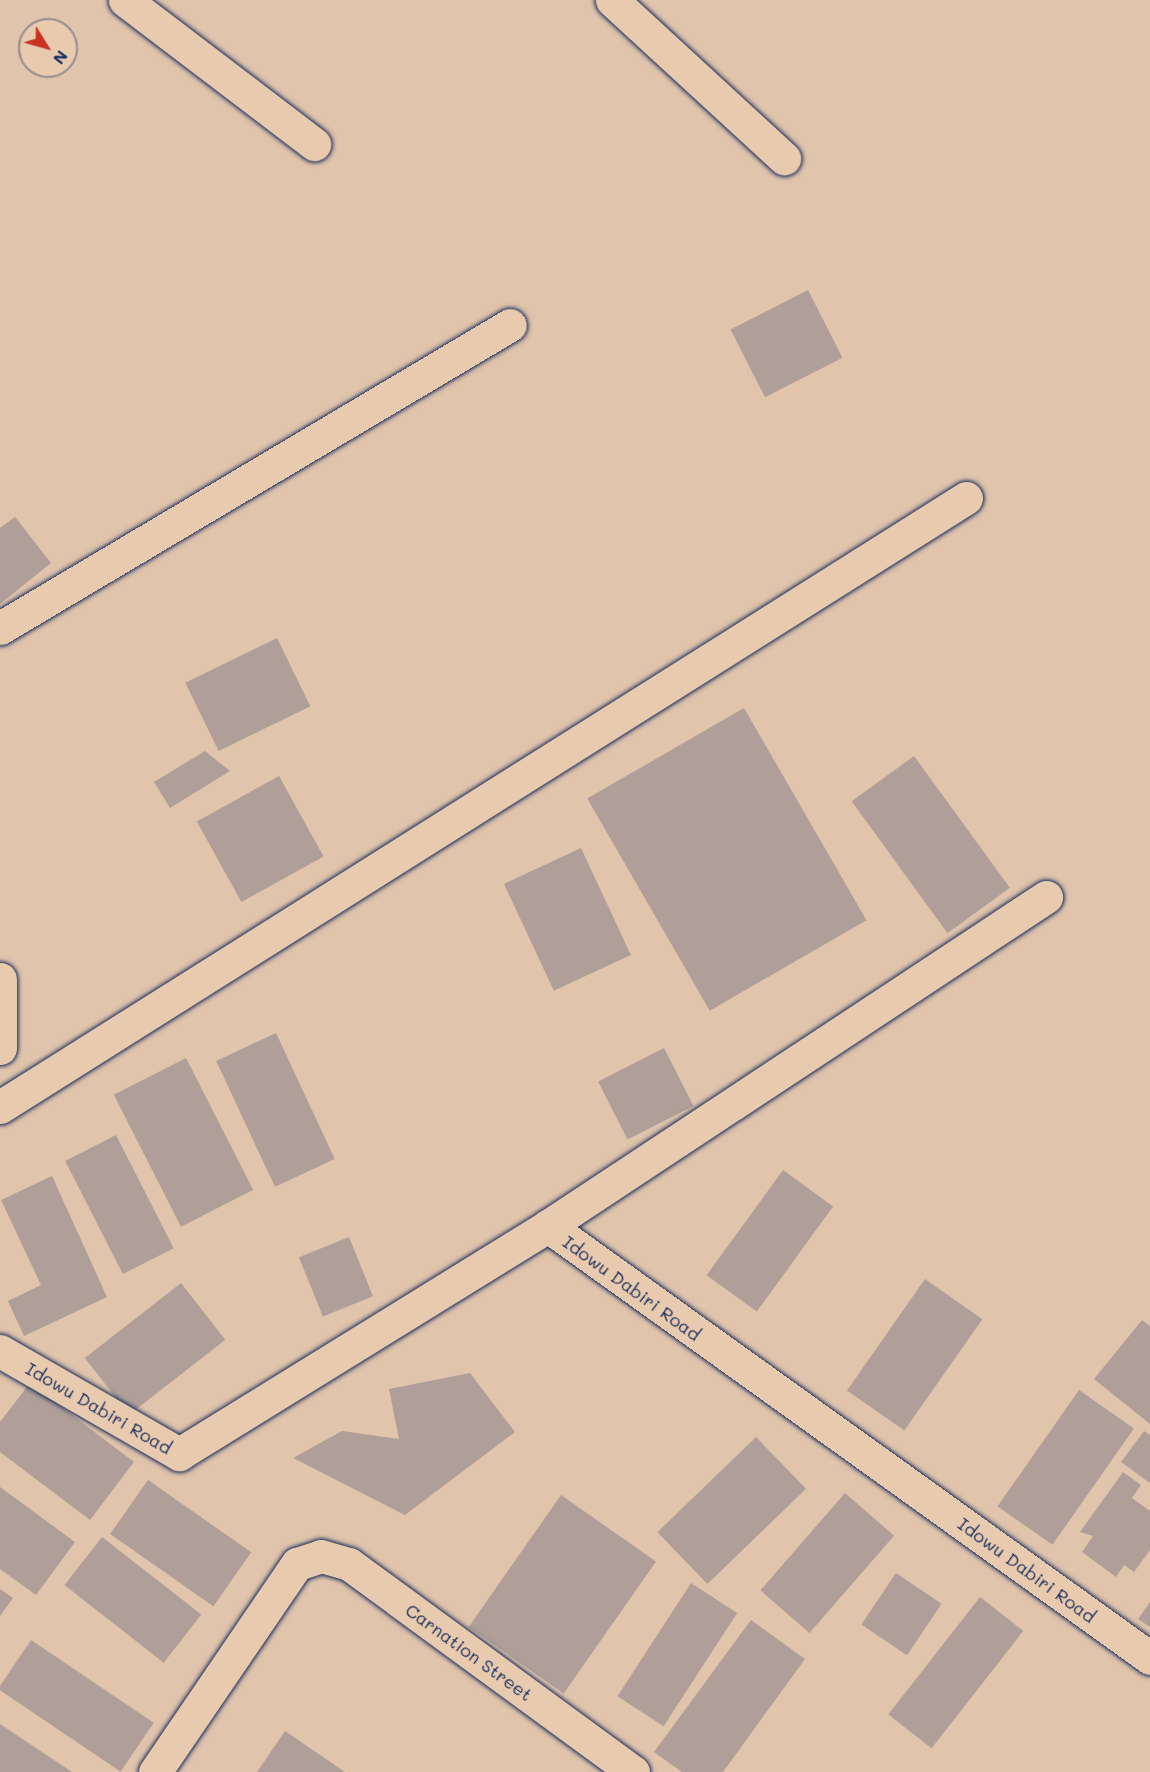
<!DOCTYPE html>
<html>
<head>
<meta charset="utf-8">
<style>
	body { margin:0 }
	#map { position:relative; width:1150px; height:1772px; overflow:hidden; background:#e0c4ac; font-family:Mali,sans-serif }
	div>[style] { position:absolute }
	[style*='--x'] { left:calc(var(--x)*1px); top:calc(var(--y)*1px); width:calc(var(--w)*1px); rotate:calc(var(--a)*1deg) }
	.building>* { inset:0; background:#af9f98; transform-origin:0 0 }
	.roads { filter:drop-shadow(0 0 2px #1b2f5e) drop-shadow(0 0 2px #1b2f5e) }
	.minor>* { height:33px; margin:-16.5px; padding:0 16.5px; transform-origin:16.5px; border-radius:16.5px; background:#e8caaf }
	span { translate:-50% -50%; white-space:nowrap; text-align:center; line-height:1.15; -webkit-text-stroke:6px #e8caaf; paint-order:stroke }
	.street-label { font-size:18px; color:#1b2f5e }
	.north { position:absolute; left:18px; top:18px; width:60px; height:60px; box-sizing:border-box; background:#e8caaf; border:2px solid #968c8f; border-radius:50%; rotate:127deg; font-size:16px; font-weight:700; line-height:24px; text-align:center; color:#1b2f5e }
	.north::after { content:''; display:block; margin:auto; width:21px; height:27px; background:#c8321e; clip-path:polygon(50% 0,100% 100%,50% 72%,0 100%) }
</style>
</head>
<body>
<div id="map">
	<div class="building">
		<div style="left:808px;top:290px;width:76px;height:87px;rotate:63deg"></div>
		<div style="clip-path:polygon(15px 517px,51px 563px,0 604px,0 528px)"></div>
		<div style="left:277px;top:638px;width:76px;height:102px;rotate:64deg"></div>
		<div style="left:744px;top:708px;width:245px;height:181px;rotate:60deg"></div>
		<div style="clip-path:polygon(205px 751px,230px 771px,170px 808px,154px 782px)"></div>
		<div style="left:914px;top:756px;width:163px;height:77px;rotate:54deg"></div>
		<div style="left:279px;top:776px;width:92px;height:94px;rotate:61deg"></div>
		<div style="left:581px;top:848px;width:118px;height:85px;rotate:65deg"></div>
		<div style="left:276px;top:1033px;width:139px;height:66px;rotate:65deg"></div>
		<div style="left:664px;top:1048px;width:65px;height:74px;rotate:63deg"></div>
		<div style="left:186px;top:1058px;width:148px;height:81px;rotate:63deg"></div>
		<div style="left:116px;top:1135px;width:127px;height:57px;rotate:63deg"></div>
		<div style="left:783px;top:1170px;width:62px;height:130px;rotate:36deg"></div>
		<div style="clip-path:polygon(52px 1176px,107px 1297px,24px 1336px,8px 1301px,41px 1285px,1px 1200px)"></div>
		<div style="left:349px;top:1237px;width:64px;height:54px;rotate:68deg"></div>
		<div style="left:925px;top:1279px;width:70px;height:136px;rotate:35deg"></div>
		<div style="left:181px;top:1283px;width:72px;height:122px;rotate:52deg"></div>
		<div style="clip-path:polygon(1142px 1320px,1150px 1326px,1150px 1424px,1094px 1379px)"></div>
		<div style="clip-path:polygon(470px 1373px,515px 1432px,405px 1515px,293px 1458px,342px 1431px,399px 1439px,389px 1389px)"></div>
		<div style="clip-path:polygon(30px 1383px,134px 1462px,90px 1520px,0 1452px,0 1422px)"></div>
		<div style="left:1079px;top:1390px;width:67px;height:142px;rotate:35deg"></div>
		<div style="clip-path:polygon(1144px 1431px,1150px 1435px,1150px 1483px,1121px 1462px)"></div>
		<div style="left:756px;top:1437px;width:72px;height:137px;rotate:46deg"></div>
		<div style="clip-path:polygon(1123px 1472px,1141px 1485px,1132px 1498px,1150px 1511px,1150px 1550px,1134px 1572px,1124px 1565px,1116px 1577px,1082px 1552px,1093px 1536px,1080px 1532px)"></div>
		<div style="left:148px;top:1480px;width:126px;height:66px;rotate:35deg"></div>
		<div style="clip-path:polygon(0 1487px,75px 1542px,36px 1595px,0 1569px)"></div>
		<div style="left:845px;top:1493px;width:65px;height:129px;rotate:41deg"></div>
		<div style="left:561px;top:1495px;width:116px;height:161px;rotate:35deg"></div>
		<div style="left:102px;top:1537px;width:126px;height:61px;rotate:38deg"></div>
		<div style="left:896px;top:1573px;width:55px;height:62px;rotate:34deg"></div>
		<div style="left:691px;top:1583px;width:55px;height:135px;rotate:33deg"></div>
		<div style="clip-path:polygon(0 1589px,13px 1598px,0 1616px)"></div>
		<div style="left:980px;top:1597px;width:55px;height:149px;rotate:38deg"></div>
		<div style="clip-path:polygon(1150px 1602px,1150px 1627px,1138px 1619px)"></div>
		<div style="clip-path:polygon(751px 1620px,805px 1659px,723px 1772px,682px 1772px,654px 1752px)"></div>
		<div style="left:31px;top:1640px;width:148px;height:59px;rotate:34deg"></div>
		<div style="clip-path:polygon(0 1724px,72px 1772px,0 1772px)"></div>
		<div style="clip-path:polygon(285px 1731px,345px 1772px,257px 1772px)"></div>
	</div>
	<div class="roads">
		<div class="minor">
			<div style="--x:125;--y:0;--w:238;--a:37.3"></div>
			<div style="--x:612;--y:0;--w:234;--a:42.6"></div>
			<div style="--x:0;--y:628;--w:593;--a:-30.72"></div>
			<div style="--x:0;--y:979;--w:69;--a:90"></div>
			<div style="--x:0;--y:1107;--w:1142;--a:-32.23"></div>
			<div style="--x:548;--y:1226;--w:597;--a:-33.45"></div>
			<div style="--x:0;--y:1351;--w:207;--a:29.9"></div>
			<div style="--x:179;--y:1454;--w:434;--a:-31.7"></div>
			<div style="--x:548;--y:1226;--w:741;--a:35.66"></div>
			<div style="--x:155;--y:1772;--w:252;--a:-55.7"></div>
			<div style="--x:297;--y:1564;--w:25;--a:-18"></div>
			<div style="--x:321;--y:1556;--w:29;--a:16"></div>
			<div style="--x:349;--y:1564;--w:352;--a:36.2"></div>
		</div>
	</div>
	<div class="street-label">
		<span style="left:632px;top:1288px;rotate:36deg">Idowu Dabiri Road</span>
		<span style="left:99px;top:1408px;rotate:30deg">Idowu Dabiri Road</span>
		<span style="left:1027px;top:1570px;rotate:36deg">Idowu Dabiri Road</span>
		<span style="left:469px;top:1652px;rotate:36deg">Carnation Street</span>
	</div>
	<div class="north">N</div>
</div>
</body>
</html>
